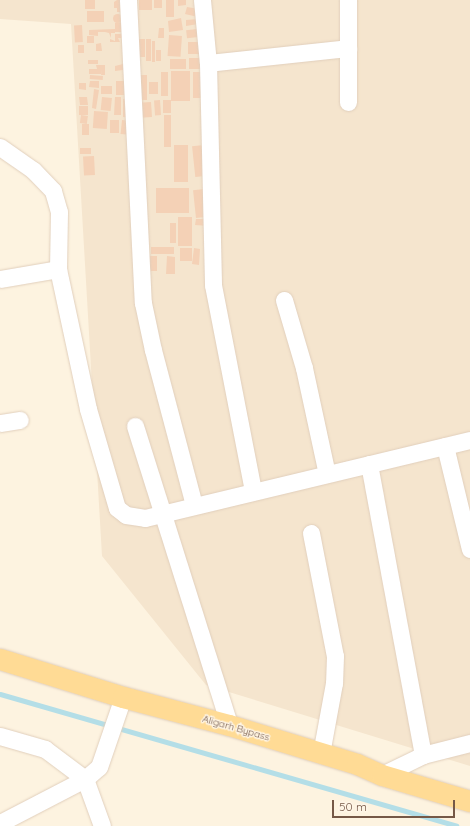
<!DOCTYPE html>
<html>
<head>
<meta charset="utf-8">
<style>
	body { margin:0 }
	#map { position:relative; width:470px; height:826px; overflow:hidden; background:#fdf3e0; font-family:Quicksand,sans-serif }
	div>[style] { position:absolute }
	[style*='--x'] { left:calc(var(--x)*1px); top:calc(var(--y)*1px); width:calc(var(--w)*1px); rotate:calc(var(--a)*1deg) }
	.residential>* { inset:0; background:#f5e5ce }
	.stream>* { height:5px; margin:-2.5px; padding:0 2.5px; transform-origin:2.5px; border-radius:2.5px; background:#b4dee7 }
	.building>* { inset:0; background:#f4d1b6; transform-origin:0 0 }
	.round { border-radius:50% }
	.roads { filter:drop-shadow(0 0 1px #e1cfbc) drop-shadow(0 0 1px #e1cfbc) }
	.minor>* { height:17px; margin:-8.5px; padding:0 8.5px; transform-origin:8.5px; border-radius:8.5px; background:#fff }
	.major>* { height:21px; margin:-10.5px; padding:0 10.5px; transform-origin:10.5px; border-radius:10.5px; background:#ffdb95 }
	span { translate:-50% -50%; white-space:nowrap; text-align:center; line-height:1.15; -webkit-text-stroke:3px #fff6e7; paint-order:stroke }
	.street-label { font-size:10px; color:#755846 }
	.scale { position:absolute; left:332px; top:800px; width:123px; height:18px; box-sizing:border-box; border:2px solid #755846; border-top:0; padding-left:5px; font-size:12px; line-height:14px; white-space:nowrap; color:#755846; -webkit-text-stroke:3px #fff6e7; paint-order:stroke }
</style>
</head>
<body>
<div id="map">
	<div class="residential">
		<div style="clip-path:polygon(0 0,470px 0,470px 766px,206px 685px,102px 556px,71px 24px,0 19px)"></div>
	</div>
	<div class="stream">
		<div style="--x:0;--y:694;--w:475;--a:16.1"></div>
	</div>
	<div class="building">
		<div style="left:85px;top:0;width:10px;height:9px"></div>
		<div style="clip-path:polygon(117px 0,125px 0,126px 12px,117px 12px,117px 8px,114px 8px,114px 2px)"></div>
		<div style="left:139px;top:0;width:13px;height:10px"></div>
		<div style="left:154px;top:0;width:8px;height:8px"></div>
		<div style="left:166px;top:0;width:8px;height:17px"></div>
		<div style="clip-path:polygon(178px 0,186px 0,186px 5px,178px 6px)"></div>
		<div style="clip-path:polygon(187px 7px,199px 9px,198px 17px,185px 14px)"></div>
		<div style="left:87px;top:11px;width:17px;height:11px"></div>
		<div class="round" style="left:112.5px;top:13.5px;width:9px;height:9px"></div>
		<div style="clip-path:polygon(181px 18px,183px 30px,169px 32px,168px 21px)"></div>
		<div style="clip-path:polygon(198px 19px,198px 24px,186px 26px,186px 20px)"></div>
		<div style="clip-path:polygon(125px 22px,123px 32px,115px 32px,115px 23px)"></div>
		<div style="left:82px;top:25px;width:17px;height:8px;rotate:87deg"></div>
		<div style="clip-path:polygon(159px 28px,164px 28px,164px 38px,158px 38px)"></div>
		<div style="clip-path:polygon(115px 29px,115px 33px,111px 33px,111px 38px,109px 33px,105px 32px,98px 32px,98px 36px,89px 35px,89px 30px)"></div>
		<div style="left:197px;top:29px;width:8px;height:11px;rotate:83deg"></div>
		<div style="clip-path:polygon(115px 34px,123px 34px,123px 38px,118px 38px,120px 42px,110px 42px,110px 39px,115px 41px)"></div>
		<div style="left:169px;top:35px;width:13px;height:21px;rotate:4deg"></div>
		<div style="left:87px;top:36px;width:7px;height:7px"></div>
		<div style="left:134px;top:39px;width:11px;height:18px"></div>
		<div style="left:146px;top:39px;width:5px;height:22px"></div>
		<div style="left:152px;top:41px;width:3px;height:21px"></div>
		<div style="left:188px;top:42px;width:17px;height:12px"></div>
		<div style="clip-path:polygon(101px 43px,102px 51px,96px 51px,96px 44px)"></div>
		<div style="left:78px;top:45px;width:6px;height:8px"></div>
		<div style="left:156px;top:50px;width:5px;height:11px"></div>
		<div style="left:189px;top:58px;width:14px;height:11px"></div>
		<div style="left:170px;top:59px;width:16px;height:10px"></div>
		<div style="left:88px;top:60px;width:10px;height:4px"></div>
		<div style="clip-path:polygon(123px 64px,123px 70px,115px 71px,115px 66px)"></div>
		<div style="clip-path:polygon(96px 65px,105px 65px,105px 75px,101px 75px,102px 69px,101px 74px,89px 74px,89px 69px,97px 69px)"></div>
		<div style="left:171px;top:71px;width:19px;height:30px"></div>
		<div style="left:161px;top:72px;width:7px;height:24px"></div>
		<div style="left:193px;top:72px;width:10px;height:26px"></div>
		<div style="left:90px;top:75px;width:13px;height:4px;rotate:4deg"></div>
		<div style="left:134px;top:75px;width:13px;height:25px"></div>
		<div style="clip-path:polygon(90px 81px,99px 81px,99px 88px,89px 87px)"></div>
		<div style="left:116px;top:81px;width:12px;height:14px"></div>
		<div style="left:149px;top:82px;width:9px;height:12px"></div>
		<div style="clip-path:polygon(79px 83px,86px 83px,86px 90px,79px 89px)"></div>
		<div style="left:101px;top:86px;width:11px;height:8px"></div>
		<div style="clip-path:polygon(94px 89px,99px 90px,96px 109px,92px 108px)"></div>
		<div style="clip-path:polygon(79px 97px,87px 97px,88px 105px,80px 105px)"></div>
		<div style="left:102px;top:97px;width:10px;height:13px;rotate:6deg"></div>
		<div style="clip-path:polygon(115px 97px,121px 97px,121px 115px,114px 115px)"></div>
		<div style="left:123px;top:99px;width:8px;height:18px"></div>
		<div style="left:160px;top:100px;width:15px;height:6px;rotate:86deg"></div>
		<div style="left:171px;top:100px;width:13px;height:8px;rotate:90deg"></div>
		<div style="left:151px;top:102px;width:15px;height:16px;rotate:86deg"></div>
		<div style="left:79px;top:106px;width:9px;height:9px"></div>
		<div style="left:94px;top:111px;width:14px;height:17px;rotate:4deg"></div>
		<div style="left:81px;top:115px;width:7px;height:8px;rotate:8deg"></div>
		<div style="left:164px;top:115px;width:7px;height:32px"></div>
		<div style="left:110px;top:120px;width:9px;height:13px"></div>
		<div style="left:122px;top:120px;width:9px;height:14px;rotate:6deg"></div>
		<div style="left:82px;top:124px;width:7px;height:11px"></div>
		<div style="left:174px;top:145px;width:14px;height:37px"></div>
		<div style="left:204px;top:145px;width:31px;height:12px;rotate:84deg"></div>
		<div style="left:80px;top:148px;width:11px;height:6px"></div>
		<div style="left:94px;top:156px;width:19px;height:11px;rotate:87deg"></div>
		<div style="left:156px;top:188px;width:33px;height:25px"></div>
		<div style="left:204px;top:189px;width:28px;height:11px;rotate:84deg"></div>
		<div style="left:178px;top:217px;width:14px;height:29px"></div>
		<div style="clip-path:polygon(196px 219px,209px 219px,209px 226px,195px 225px)"></div>
		<div style="left:170px;top:223px;width:6px;height:20px"></div>
		<div style="left:151px;top:247px;width:23px;height:7px"></div>
		<div style="left:180px;top:248px;width:12px;height:13px"></div>
		<div style="clip-path:polygon(194px 248px,200px 249px,199px 265px,192px 264px)"></div>
		<div style="left:148px;top:256px;width:9px;height:15px"></div>
		<div style="clip-path:polygon(167px 256px,175px 257px,175px 274px,166px 274px)"></div>
	</div>
	<div class="roads">
		<div class="minor">
			<div style="--x:128;--y:0;--w:303;--a:87.2"></div>
			<div style="--x:143;--y:303;--w:48;--a:78"></div>
			<div style="--x:153;--y:350;--w:160;--a:75.2"></div>
			<div style="--x:202;--y:0;--w:63;--a:84.6"></div>
			<div style="--x:208;--y:63;--w:222;--a:88.7"></div>
			<div style="--x:213;--y:285;--w:210;--a:79"></div>
			<div style="--x:208;--y:63;--w:141;--a:-6.1"></div>
			<div style="--x:348;--y:102;--w:102;--a:-90"></div>
			<div style="--x:0;--y:147;--w:40;--a:34.9"></div>
			<div style="--x:33;--y:170;--w:29;--a:46"></div>
			<div style="--x:53;--y:191;--w:22;--a:74"></div>
			<div style="--x:59;--y:212;--w:57;--a:91"></div>
			<div style="--x:58;--y:269;--w:143;--a:77.9"></div>
			<div style="--x:88;--y:409;--w:103;--a:73.7"></div>
			<div style="--x:117;--y:508;--w:11;--a:38"></div>
			<div style="--x:126;--y:515;--w:19;--a:9"></div>
			<div style="--x:145;--y:518;--w:334;--a:-13.5"></div>
			<div style="--x:0;--y:279;--w:59;--a:-9.8"></div>
			<div style="--x:284;--y:300;--w:71;--a:73.6"></div>
			<div style="--x:304;--y:368;--w:108;--a:77.8"></div>
			<div style="--x:0;--y:423;--w:20;--a:-9"></div>
			<div style="--x:135;--y:426;--w:313;--a:72.5"></div>
			<div style="--x:445;--y:446;--w:106;--a:76.4"></div>
			<div style="--x:369;--y:464;--w:296;--a:79.5"></div>
			<div style="--x:311;--y:533;--w:125;--a:79"></div>
			<div style="--x:335;--y:656;--w:27;--a:92"></div>
			<div style="--x:334;--y:683;--w:72;--a:100.4"></div>
			<div style="--x:0;--y:736;--w:47;--a:16.1"></div>
			<div style="--x:45;--y:749;--w:50;--a:36.9"></div>
			<div style="--x:85;--y:779;--w:50;--a:70.1"></div>
			<div style="--x:382;--y:775;--w:46;--a:-26"></div>
			<div style="--x:423;--y:755;--w:49;--a:-14.3"></div>
			<div style="--x:0;--y:823;--w:96;--a:-27.4"></div>
			<div style="--x:85;--y:779;--w:18;--a:-41"></div>
			<div style="--x:99;--y:767;--w:74;--a:-71.1"></div>
		</div>
		<div class="major">
			<div style="--x:0;--y:659;--w:129;--a:17.2"></div>
			<div style="--x:123;--y:697;--w:110;--a:14.8"></div>
			<div style="--x:229;--y:725;--w:134;--a:16.9"></div>
			<div style="--x:357;--y:764;--w:27;--a:24"></div>
			<div style="--x:382;--y:775;--w:92;--a:16.5"></div>
		</div>
	</div>
	<div class="street-label">
		<span style="left:236px;top:728px;rotate:16deg">Aligarh Bypass</span>
	</div>
	<div class="scale">50 m</div>
</div>
</body>
</html>
